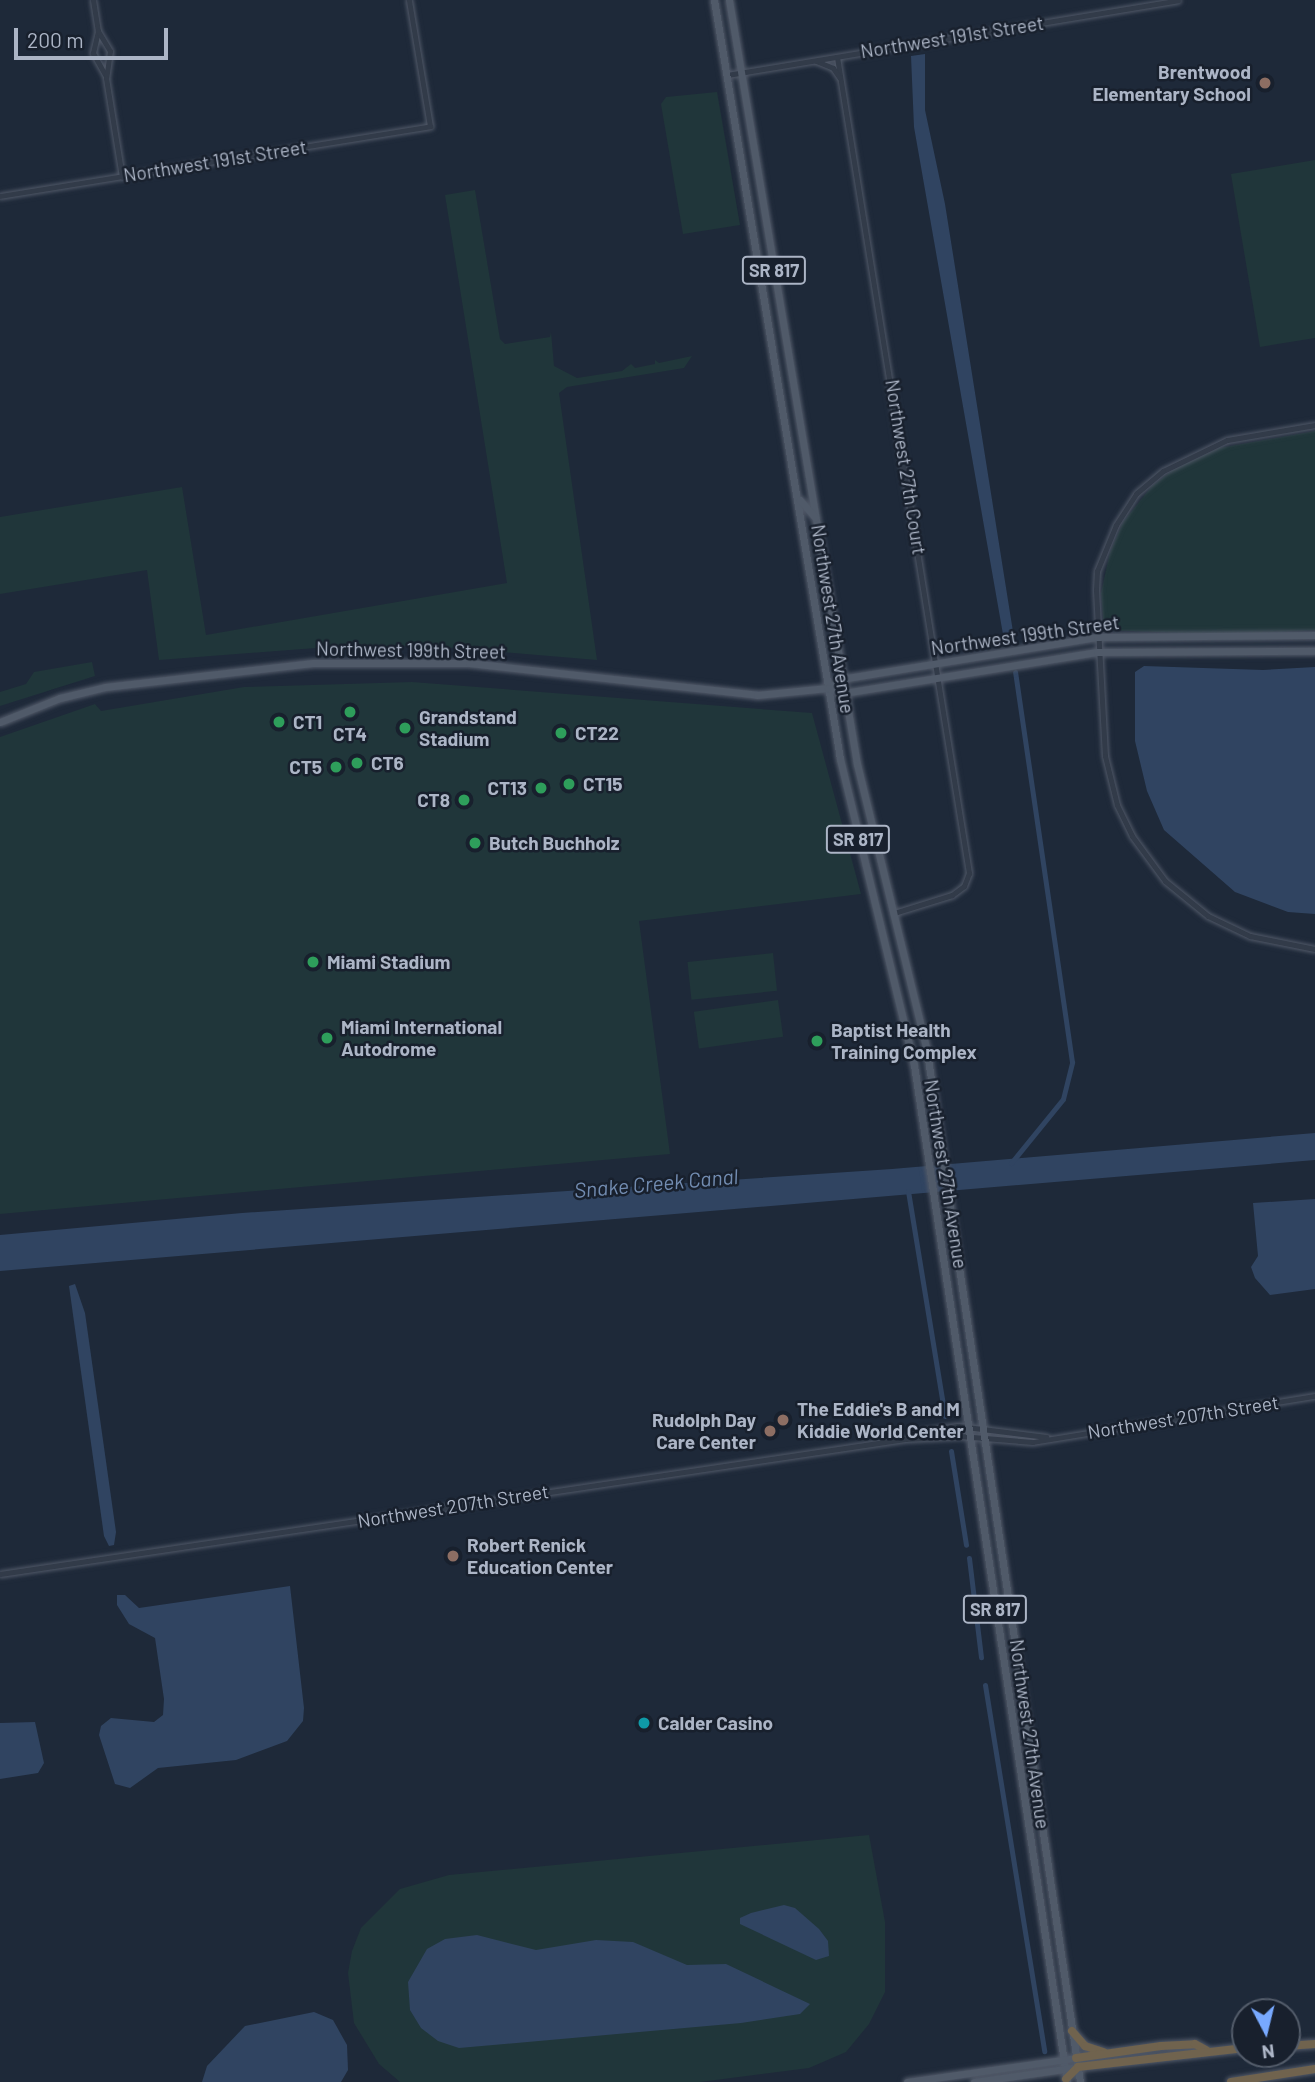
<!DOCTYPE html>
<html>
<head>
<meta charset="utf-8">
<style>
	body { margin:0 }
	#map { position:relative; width:1315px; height:2082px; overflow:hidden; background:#1e2939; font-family:Barlow,sans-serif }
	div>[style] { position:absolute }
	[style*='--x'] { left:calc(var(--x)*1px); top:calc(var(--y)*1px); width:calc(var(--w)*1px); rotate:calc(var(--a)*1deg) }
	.green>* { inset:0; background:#20363a; transform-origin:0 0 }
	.water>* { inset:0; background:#304461 }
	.canal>* { height:5px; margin:-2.5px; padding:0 2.5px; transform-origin:2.5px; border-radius:2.5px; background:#304461 }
	.roads { filter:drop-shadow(0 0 2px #505867) drop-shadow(0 0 2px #505867) }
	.minor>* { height:5px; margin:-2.5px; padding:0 2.5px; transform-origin:2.5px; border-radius:2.5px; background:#323b49 }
	.major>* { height:7px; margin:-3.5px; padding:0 3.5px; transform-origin:3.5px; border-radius:3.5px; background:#505a69 }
	.highway>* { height:8px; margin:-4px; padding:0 4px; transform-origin:4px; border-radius:4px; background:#70634e }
	.dots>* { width:19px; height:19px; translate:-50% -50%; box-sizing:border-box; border:4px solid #18202d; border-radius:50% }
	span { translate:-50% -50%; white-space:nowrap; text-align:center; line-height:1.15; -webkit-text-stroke:5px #18202d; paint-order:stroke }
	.shield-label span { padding:2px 5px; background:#18202d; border:2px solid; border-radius:5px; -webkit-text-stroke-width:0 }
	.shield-label { font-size:18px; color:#acb5c6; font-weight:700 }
	.street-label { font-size:19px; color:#acb5c6 }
	.poi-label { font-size:19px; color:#acb5c6; font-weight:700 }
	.right { translate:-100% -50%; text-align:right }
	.left { translate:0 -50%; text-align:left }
	.water-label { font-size:21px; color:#728cb1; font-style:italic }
	.north { position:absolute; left:1231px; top:1998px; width:70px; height:70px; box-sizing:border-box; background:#18202d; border:2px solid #535c6a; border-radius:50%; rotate:173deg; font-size:19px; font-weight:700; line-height:28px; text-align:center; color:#acb5c6 }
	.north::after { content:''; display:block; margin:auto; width:24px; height:32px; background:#78a9ff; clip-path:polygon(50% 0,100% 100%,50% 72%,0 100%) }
	.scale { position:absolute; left:14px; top:28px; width:154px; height:32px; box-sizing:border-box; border:4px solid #acb5c6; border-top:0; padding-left:9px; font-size:21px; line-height:24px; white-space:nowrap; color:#acb5c6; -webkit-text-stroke:5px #18202d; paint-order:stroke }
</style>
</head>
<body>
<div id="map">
	<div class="green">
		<div style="clip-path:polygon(717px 92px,740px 225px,683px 234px,661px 104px,666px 97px)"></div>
		<div style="clip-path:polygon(1315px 160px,1315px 338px,1260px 347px,1231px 174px)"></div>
		<div style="clip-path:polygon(475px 190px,500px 339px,505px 344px,550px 337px,551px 332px,554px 366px,577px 378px,622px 371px,631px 364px,635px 368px,655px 364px,655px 360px,659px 363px,692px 356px,684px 368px,567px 387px,559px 393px,597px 660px,431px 646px,342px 646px,159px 660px,147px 570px,0 594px,0 517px,182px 487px,206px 635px,507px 583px,445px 195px)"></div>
		<div style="clip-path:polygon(1315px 431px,1315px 630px,1232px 635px,1104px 630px,1101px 593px,1110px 552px,1123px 522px,1152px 486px,1174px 469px,1219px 448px)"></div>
		<div style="clip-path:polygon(92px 662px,95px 676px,0 706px,0 692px,26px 684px,34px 672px)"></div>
		<div style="clip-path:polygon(412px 682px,812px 713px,861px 894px,639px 921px,670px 1154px,0 1214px,0 737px,95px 704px,101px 711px,244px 687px)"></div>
		<div style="left:773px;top:953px;width:38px;height:86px;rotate:84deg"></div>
		<div style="left:778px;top:1000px;width:37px;height:85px;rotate:82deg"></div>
		<div style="clip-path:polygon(869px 1835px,885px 1922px,885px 1992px,869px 2024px,846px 2052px,809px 2068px,700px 2082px,400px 2082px,379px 2064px,354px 2023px,348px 1973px,352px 1951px,361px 1928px,400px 1889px,449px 1875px)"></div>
	</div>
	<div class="water">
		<div style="clip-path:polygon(925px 54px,925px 110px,945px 204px,1014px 638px,1004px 640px,914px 127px,911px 56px)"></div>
		<div style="clip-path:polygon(1144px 666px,1263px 670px,1315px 667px,1315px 914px,1288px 912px,1235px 892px,1164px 830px,1147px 791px,1135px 741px,1135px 672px)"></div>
		<div style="clip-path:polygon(1315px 1133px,1315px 1160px,0 1271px,0 1235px,242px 1213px,892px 1169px)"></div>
		<div style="clip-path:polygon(1315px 1199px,1315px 1289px,1270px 1295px,1255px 1278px,1251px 1267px,1258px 1256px,1253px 1203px)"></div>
		<div style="clip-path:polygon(75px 1284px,85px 1313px,116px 1532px,114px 1545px,109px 1546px,104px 1536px,69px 1286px)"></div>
		<div style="clip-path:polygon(290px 1586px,304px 1708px,303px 1721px,287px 1741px,236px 1760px,158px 1768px,130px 1788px,115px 1784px,99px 1735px,101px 1726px,111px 1718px,154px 1722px,163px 1715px,164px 1699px,155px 1638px,129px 1624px,117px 1605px,117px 1595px,125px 1595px,139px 1608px)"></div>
		<div style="clip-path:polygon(35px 1722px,44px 1763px,38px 1773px,0 1779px,0 1723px)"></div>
		<div style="clip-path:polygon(784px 1905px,795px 1908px,819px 1929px,828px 1941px,829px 1956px,816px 1960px,740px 1924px,740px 1918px,751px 1913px)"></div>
		<div style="clip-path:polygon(477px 1935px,536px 1950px,596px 1940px,633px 1942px,687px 1965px,726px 1964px,810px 2004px,800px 2014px,741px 2023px,459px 2048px,438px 2041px,421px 2028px,410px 2010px,408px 1982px,427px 1949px,445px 1939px)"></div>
		<div style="clip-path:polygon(314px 2012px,333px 2020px,347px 2045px,348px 2070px,341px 2082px,202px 2082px,207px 2066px,245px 2026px)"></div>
	</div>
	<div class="canal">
		<div style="--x:1011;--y:1163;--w:82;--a:-50.9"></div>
		<div style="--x:1063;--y:1099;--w:38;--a:-76"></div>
		<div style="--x:1072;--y:1062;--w:394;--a:-98.3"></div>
		<div style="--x:908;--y:1191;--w:228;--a:80.7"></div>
		<div style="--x:951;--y:1451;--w:95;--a:80.9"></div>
		<div style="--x:969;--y:1558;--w:100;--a:83.1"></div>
		<div style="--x:985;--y:1685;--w:371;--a:80.8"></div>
	</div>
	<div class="roads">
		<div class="minor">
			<div style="--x:93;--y:0;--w:31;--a:81"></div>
			<div style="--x:98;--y:31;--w:23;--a:103"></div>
			<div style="--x:93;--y:53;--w:25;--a:61"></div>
			<div style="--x:98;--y:31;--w:23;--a:59"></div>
			<div style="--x:110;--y:51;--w:27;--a:98"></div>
			<div style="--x:106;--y:78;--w:100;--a:80.8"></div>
			<div style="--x:837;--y:57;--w:827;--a:80.81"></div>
			<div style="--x:969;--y:873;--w:14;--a:111"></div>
			<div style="--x:964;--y:886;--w:15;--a:143"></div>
			<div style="--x:952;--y:895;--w:61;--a:162.8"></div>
			<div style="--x:816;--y:61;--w:18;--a:22"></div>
			<div style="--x:833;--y:68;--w:11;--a:56"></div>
			<div style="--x:727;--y:75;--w:457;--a:-9.4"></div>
			<div style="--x:0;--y:196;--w:436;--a:-9.2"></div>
			<div style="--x:430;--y:126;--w:128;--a:-99.5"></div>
			<div style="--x:1315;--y:425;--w:89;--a:170.3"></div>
			<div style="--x:1227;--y:440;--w:71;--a:154.2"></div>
			<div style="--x:1163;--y:471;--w:35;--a:140"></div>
			<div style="--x:1136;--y:494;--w:37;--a:123"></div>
			<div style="--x:1116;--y:525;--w:50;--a:112.4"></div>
			<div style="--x:1097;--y:571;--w:19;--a:93"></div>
			<div style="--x:1096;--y:590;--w:166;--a:86.9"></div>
			<div style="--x:1105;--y:756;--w:50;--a:76.2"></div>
			<div style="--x:1117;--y:805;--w:34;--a:64"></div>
			<div style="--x:1132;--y:836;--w:56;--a:53.7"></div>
			<div style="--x:1165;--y:881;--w:55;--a:39.1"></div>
			<div style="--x:1208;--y:916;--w:47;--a:25.5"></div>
			<div style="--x:1250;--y:936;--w:66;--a:11.3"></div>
			<div style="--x:905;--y:1439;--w:15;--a:-28"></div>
			<div style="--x:918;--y:1432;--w:40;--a:-8.5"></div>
			<div style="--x:958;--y:1426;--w:89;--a:7.1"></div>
			<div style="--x:0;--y:1574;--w:915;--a:-8.48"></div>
			<div style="--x:905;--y:1439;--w:55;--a:-3.1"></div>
			<div style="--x:960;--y:1436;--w:73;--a:4.7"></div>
			<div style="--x:1033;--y:1442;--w:286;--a:-9.3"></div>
		</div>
		<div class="major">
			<div style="--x:714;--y:0;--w:769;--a:80.57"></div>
			<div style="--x:840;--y:759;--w:315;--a:76.4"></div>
			<div style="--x:914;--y:1065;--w:1028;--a:81.44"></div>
			<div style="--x:729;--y:0;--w:775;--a:80.49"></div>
			<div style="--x:857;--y:764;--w:296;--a:76.3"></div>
			<div style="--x:927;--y:1052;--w:1041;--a:81.55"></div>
			<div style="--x:800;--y:500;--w:23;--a:49"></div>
			<div style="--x:828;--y:688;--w:16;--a:-35"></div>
			<div style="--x:841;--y:679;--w:259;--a:-9.3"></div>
			<div style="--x:1097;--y:637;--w:218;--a:-0.5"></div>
			<div style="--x:0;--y:722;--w:65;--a:-21.8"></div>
			<div style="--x:60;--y:698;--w:46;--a:-13.7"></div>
			<div style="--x:105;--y:687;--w:209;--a:-6.6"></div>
			<div style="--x:313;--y:663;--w:156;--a:0"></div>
			<div style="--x:469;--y:663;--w:290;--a:6.3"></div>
			<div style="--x:757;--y:695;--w:71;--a:-5.6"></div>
			<div style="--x:828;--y:688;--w:17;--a:17"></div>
			<div style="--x:844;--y:693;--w:256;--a:-9.2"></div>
			<div style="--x:1097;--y:652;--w:218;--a:-0.3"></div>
			<div style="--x:907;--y:2082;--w:171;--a:-8.1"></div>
			<div style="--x:974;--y:2082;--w:105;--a:-8.2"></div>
		</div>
		<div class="highway">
			<div style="--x:1072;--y:2031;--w:20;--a:49"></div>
			<div style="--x:1085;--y:2046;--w:20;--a:18"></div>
			<div style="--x:1287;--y:2046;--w:28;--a:-4"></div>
			<div style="--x:1076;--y:2058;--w:86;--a:-8"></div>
			<div style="--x:1161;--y:2046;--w:34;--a:-3"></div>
			<div style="--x:1195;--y:2044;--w:13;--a:29"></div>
			<div style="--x:1066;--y:2079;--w:17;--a:-45"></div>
			<div style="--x:1078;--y:2067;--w:168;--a:-6.5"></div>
			<div style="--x:1231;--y:2082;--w:85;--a:-8.8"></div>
		</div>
	</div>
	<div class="dots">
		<div style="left:1265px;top:83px;background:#8d6e63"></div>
		<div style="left:350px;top:712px;background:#2e9e5b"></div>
		<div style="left:279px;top:722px;background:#2e9e5b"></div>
		<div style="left:405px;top:728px;background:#2e9e5b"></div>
		<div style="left:561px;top:733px;background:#2e9e5b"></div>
		<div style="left:357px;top:763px;background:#2e9e5b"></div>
		<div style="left:336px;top:767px;background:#2e9e5b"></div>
		<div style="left:569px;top:784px;background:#2e9e5b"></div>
		<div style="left:541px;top:788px;background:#2e9e5b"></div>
		<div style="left:464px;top:800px;background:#2e9e5b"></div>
		<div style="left:475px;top:843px;background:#2e9e5b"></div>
		<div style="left:313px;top:962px;background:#2e9e5b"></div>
		<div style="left:327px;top:1038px;background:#2e9e5b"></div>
		<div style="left:817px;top:1041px;background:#2e9e5b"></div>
		<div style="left:783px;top:1420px;background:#8d6e63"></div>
		<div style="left:770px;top:1431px;background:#8d6e63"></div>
		<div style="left:453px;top:1556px;background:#8d6e63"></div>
		<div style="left:644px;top:1723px;background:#0f9aa8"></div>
	</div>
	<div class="shield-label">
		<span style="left:774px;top:270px">SR 817</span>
		<span style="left:858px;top:839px">SR 817</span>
		<span style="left:995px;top:1609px">SR 817</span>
	</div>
	<div class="street-label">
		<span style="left:952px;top:37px;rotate:-9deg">Northwest 191st Street</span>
		<span style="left:215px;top:161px;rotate:-9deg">Northwest 191st Street</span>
		<span style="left:906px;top:467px;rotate:81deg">Northwest 27th Court</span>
		<span style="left:833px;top:619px;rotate:81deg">Northwest 27th Avenue</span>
		<span style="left:1025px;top:635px;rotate:-8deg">Northwest 199th Street</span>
		<span style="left:411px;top:650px;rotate:1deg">Northwest 199th Street</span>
		<span style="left:946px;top:1174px;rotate:81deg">Northwest 27th Avenue</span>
		<span style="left:1183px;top:1417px;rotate:-9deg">Northwest 207th Street</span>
		<span style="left:453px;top:1506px;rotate:-9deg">Northwest 207th Street</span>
		<span style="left:1030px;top:1734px;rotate:82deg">Northwest 27th Avenue</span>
	</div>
	<div class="poi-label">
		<span class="right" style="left:1251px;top:83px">Brentwood<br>Elementary School</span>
		<span class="left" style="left:419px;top:728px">Grandstand<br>Stadium</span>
		<span class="left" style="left:293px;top:722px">CT1</span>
		<span class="left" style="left:575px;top:733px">CT22</span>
		<span style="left:350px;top:734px">CT4</span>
		<span class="left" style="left:371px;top:763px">CT6</span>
		<span class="right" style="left:322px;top:767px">CT5</span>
		<span class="left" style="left:583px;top:784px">CT15</span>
		<span class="right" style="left:527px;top:788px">CT13</span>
		<span class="right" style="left:450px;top:800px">CT8</span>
		<span class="left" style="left:489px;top:843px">Butch Buchholz</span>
		<span class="left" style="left:327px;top:962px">Miami Stadium</span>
		<span class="left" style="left:341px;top:1038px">Miami International<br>Autodrome</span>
		<span class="left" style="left:831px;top:1041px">Baptist Health<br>Training Complex</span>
		<span class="left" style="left:797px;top:1420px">The Eddie's B and M<br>Kiddie World Center</span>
		<span class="right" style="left:756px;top:1431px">Rudolph Day<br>Care Center</span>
		<span class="left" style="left:467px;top:1556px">Robert Renick<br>Education Center</span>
		<span class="left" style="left:658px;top:1723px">Calder Casino</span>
	</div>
	<div class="water-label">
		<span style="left:656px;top:1183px;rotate:-5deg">Snake Creek Canal</span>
	</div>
	<div class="north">N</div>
	<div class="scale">200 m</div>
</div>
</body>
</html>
